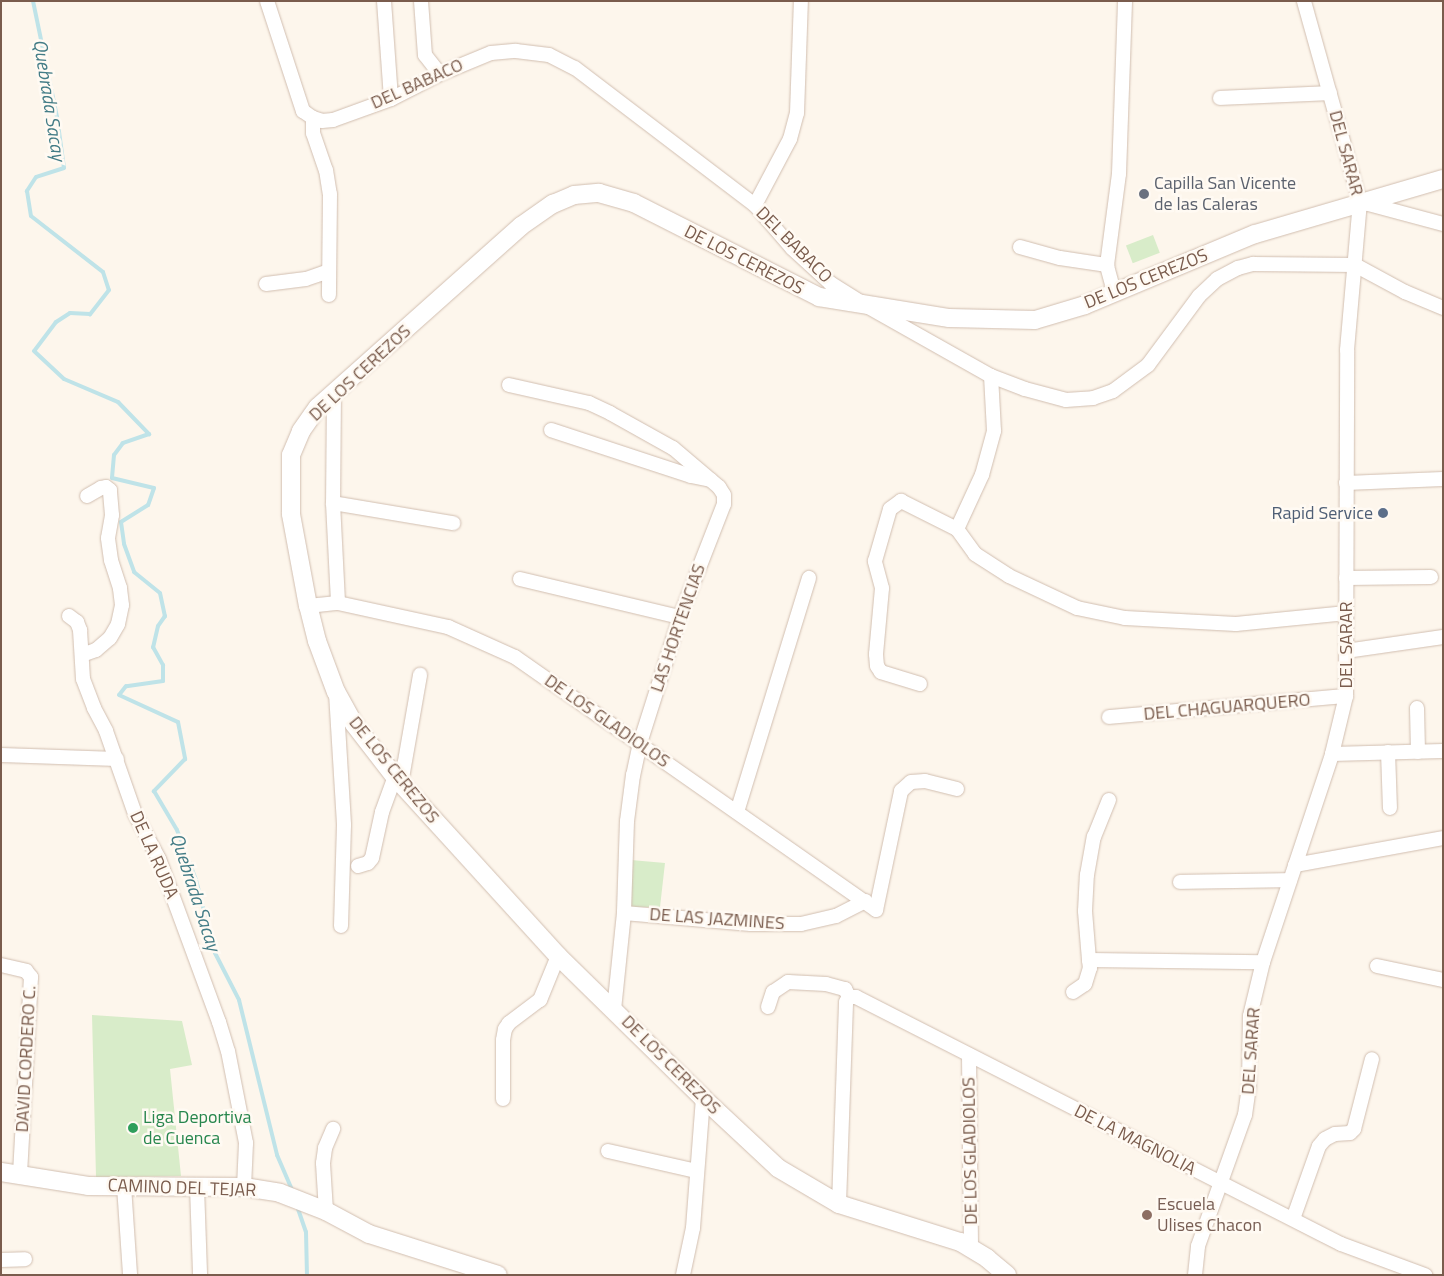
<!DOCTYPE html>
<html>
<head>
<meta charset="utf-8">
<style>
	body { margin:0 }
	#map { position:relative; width:1444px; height:1276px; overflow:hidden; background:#fdf6ec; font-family:"Titillium Web",sans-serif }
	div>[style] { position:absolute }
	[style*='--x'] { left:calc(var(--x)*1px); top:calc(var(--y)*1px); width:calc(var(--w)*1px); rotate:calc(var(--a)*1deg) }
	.green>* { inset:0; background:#d8ecc9; transform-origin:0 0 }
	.stream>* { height:4px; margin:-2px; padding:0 2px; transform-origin:2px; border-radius:2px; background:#bfe3e8 }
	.roads { filter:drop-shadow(0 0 1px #d1beb0) drop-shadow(0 0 1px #d1beb0) }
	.minor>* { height:14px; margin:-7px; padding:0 7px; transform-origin:7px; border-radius:7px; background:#fff }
	.tertiary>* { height:18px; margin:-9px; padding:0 9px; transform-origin:9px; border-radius:9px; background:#fff }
	.dots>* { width:14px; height:14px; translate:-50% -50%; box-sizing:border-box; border:2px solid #fffaf3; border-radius:50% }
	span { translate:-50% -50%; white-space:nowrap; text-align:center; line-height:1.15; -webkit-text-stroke:5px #fffaf3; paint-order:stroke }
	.street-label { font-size:18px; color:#7a5c4d }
	.worship-label { font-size:18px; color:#5b616d }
	.left { translate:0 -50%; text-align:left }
	.service-label { font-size:18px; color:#4e5e75 }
	.right { translate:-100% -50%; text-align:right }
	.leisure-label { font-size:18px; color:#27864d }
	.education-label { font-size:18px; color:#785e54 }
	.water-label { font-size:19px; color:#437c86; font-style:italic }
	.frame { position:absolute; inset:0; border:2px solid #7a5c4d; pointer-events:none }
</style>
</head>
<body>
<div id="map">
	<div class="green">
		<div style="left:1153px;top:235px;width:19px;height:29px;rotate:69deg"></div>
		<div style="clip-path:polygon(631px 860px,665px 863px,660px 907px,630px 907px)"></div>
		<div style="clip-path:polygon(92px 1015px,182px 1021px,192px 1065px,170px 1069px,181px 1176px,96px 1177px)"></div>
	</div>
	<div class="stream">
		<div style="--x:33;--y:1;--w:118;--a:78.3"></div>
		<div style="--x:57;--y:117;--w:51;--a:82.2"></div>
		<div style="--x:64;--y:168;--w:29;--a:162"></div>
		<div style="--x:36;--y:177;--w:17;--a:123"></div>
		<div style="--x:27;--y:191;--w:25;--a:81"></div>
		<div style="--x:31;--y:216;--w:91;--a:37.9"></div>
		<div style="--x:103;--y:272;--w:19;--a:72"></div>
		<div style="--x:109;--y:290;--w:31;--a:128"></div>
		<div style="--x:90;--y:314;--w:20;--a:-177"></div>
		<div style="--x:70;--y:313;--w:17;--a:147"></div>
		<div style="--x:56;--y:322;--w:36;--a:127"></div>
		<div style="--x:34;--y:351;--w:41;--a:43"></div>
		<div style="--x:64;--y:379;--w:59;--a:23.1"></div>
		<div style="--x:118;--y:402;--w:45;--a:45.9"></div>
		<div style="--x:149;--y:434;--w:28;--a:161"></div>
		<div style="--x:123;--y:443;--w:15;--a:127"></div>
		<div style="--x:114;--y:455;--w:23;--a:95"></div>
		<div style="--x:112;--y:478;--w:43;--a:13.4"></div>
		<div style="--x:154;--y:488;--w:18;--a:109"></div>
		<div style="--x:148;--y:505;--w:32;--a:148"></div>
		<div style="--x:121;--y:522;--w:22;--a:82"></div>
		<div style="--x:124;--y:544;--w:30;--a:70"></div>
		<div style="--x:134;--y:572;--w:33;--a:39"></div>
		<div style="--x:160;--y:593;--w:24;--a:78"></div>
		<div style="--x:165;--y:616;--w:12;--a:125"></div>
		<div style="--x:158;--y:626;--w:22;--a:103"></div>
		<div style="--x:153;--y:647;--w:21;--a:61"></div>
		<div style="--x:163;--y:665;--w:16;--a:90"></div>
		<div style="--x:163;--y:681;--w:37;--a:172"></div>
		<div style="--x:126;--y:686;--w:11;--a:128"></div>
		<div style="--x:119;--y:695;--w:65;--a:24.6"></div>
		<div style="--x:178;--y:722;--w:38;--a:79"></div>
		<div style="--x:185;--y:759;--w:45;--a:134.1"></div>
		<div style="--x:154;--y:791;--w:45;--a:59.5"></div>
		<div style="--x:177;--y:830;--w:53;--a:69.2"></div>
		<div style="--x:196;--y:880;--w:75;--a:75.4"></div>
		<div style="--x:215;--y:953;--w:53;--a:62.9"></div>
		<div style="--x:239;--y:1000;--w:160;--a:76.2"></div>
		<div style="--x:277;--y:1155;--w:40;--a:66.6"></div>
		<div style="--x:297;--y:1206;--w:28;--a:71"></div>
		<div style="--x:306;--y:1232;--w:43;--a:88.7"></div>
	</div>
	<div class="roads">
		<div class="minor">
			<div style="--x:267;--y:1;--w:116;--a:71.9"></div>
			<div style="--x:303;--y:111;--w:12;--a:35"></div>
			<div style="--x:313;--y:118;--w:9;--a:18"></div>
			<div style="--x:322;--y:121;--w:11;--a:-5"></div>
			<div style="--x:333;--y:120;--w:62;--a:-19.9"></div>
			<div style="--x:391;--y:99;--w:55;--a:-27"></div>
			<div style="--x:440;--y:74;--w:55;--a:-22.4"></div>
			<div style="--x:491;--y:53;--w:25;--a:-5"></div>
			<div style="--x:516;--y:51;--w:33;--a:7"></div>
			<div style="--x:549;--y:55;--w:29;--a:27"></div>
			<div style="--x:575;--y:68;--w:226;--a:37.3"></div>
			<div style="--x:755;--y:205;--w:57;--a:49.3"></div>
			<div style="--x:792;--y:248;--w:52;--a:42.6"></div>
			<div style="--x:830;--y:283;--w:39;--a:32"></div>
			<div style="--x:863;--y:304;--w:147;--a:29.4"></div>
			<div style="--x:991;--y:376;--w:36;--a:21"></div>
			<div style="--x:1025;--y:389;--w:42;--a:15"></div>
			<div style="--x:1066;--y:400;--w:27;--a:-4"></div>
			<div style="--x:1093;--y:398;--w:21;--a:-19"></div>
			<div style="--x:1113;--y:391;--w:44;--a:-36.6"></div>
			<div style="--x:1148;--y:365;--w:86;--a:-53.5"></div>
			<div style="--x:1199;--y:296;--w:25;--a:-43"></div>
			<div style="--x:1217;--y:279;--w:24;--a:-28"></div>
			<div style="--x:1238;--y:268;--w:16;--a:-15"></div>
			<div style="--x:1253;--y:264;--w:102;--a:0.6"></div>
			<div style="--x:1355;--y:265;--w:57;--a:28.4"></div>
			<div style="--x:1405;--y:292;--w:41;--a:22.8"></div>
			<div style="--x:384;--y:1;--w:98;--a:85.9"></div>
			<div style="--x:421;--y:1;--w:54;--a:85.8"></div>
			<div style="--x:425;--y:55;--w:24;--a:52"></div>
			<div style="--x:1220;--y:98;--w:110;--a:-2.6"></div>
			<div style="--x:313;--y:118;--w:15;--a:90"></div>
			<div style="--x:313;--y:133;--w:39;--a:71"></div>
			<div style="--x:326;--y:170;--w:24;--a:81"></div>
			<div style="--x:330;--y:194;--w:101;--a:90.6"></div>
			<div style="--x:1361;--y:202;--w:85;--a:15"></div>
			<div style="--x:755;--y:205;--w:75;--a:-62.1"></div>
			<div style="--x:790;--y:139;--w:27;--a:-75"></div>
			<div style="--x:797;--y:113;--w:112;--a:-88"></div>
			<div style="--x:1020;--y:247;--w:41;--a:15.4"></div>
			<div style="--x:1060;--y:258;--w:48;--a:8.5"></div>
			<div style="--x:266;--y:284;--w:40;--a:-7.1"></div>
			<div style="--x:306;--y:279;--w:24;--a:-19"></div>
			<div style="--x:1114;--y:292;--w:28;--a:-105"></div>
			<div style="--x:1107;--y:265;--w:92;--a:-82.5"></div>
			<div style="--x:1119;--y:174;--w:173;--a:-88"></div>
			<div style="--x:509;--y:385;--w:82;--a:12.7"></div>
			<div style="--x:589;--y:403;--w:23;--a:25"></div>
			<div style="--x:610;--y:413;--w:72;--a:29.1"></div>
			<div style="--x:673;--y:448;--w:60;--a:40.3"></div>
			<div style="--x:719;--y:487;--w:9;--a:58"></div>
			<div style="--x:724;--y:495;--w:9;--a:90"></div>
			<div style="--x:724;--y:504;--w:121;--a:111.3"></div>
			<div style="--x:680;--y:617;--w:132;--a:107.6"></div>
			<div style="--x:640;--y:743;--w:33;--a:102"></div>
			<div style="--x:633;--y:775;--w:46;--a:97.4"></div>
			<div style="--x:627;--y:821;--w:92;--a:91.9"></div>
			<div style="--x:624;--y:913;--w:97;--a:95.9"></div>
			<div style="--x:334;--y:393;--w:110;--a:90.5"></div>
			<div style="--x:333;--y:503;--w:100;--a:87.1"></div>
			<div style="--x:551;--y:430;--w:147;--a:18.2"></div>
			<div style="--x:691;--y:476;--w:20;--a:11"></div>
			<div style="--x:1346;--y:483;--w:97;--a:-2.4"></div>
			<div style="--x:333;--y:503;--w:122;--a:9.5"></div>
			<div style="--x:957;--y:529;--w:60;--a:-65.2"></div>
			<div style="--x:982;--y:475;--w:46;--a:-74.7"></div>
			<div style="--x:994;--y:431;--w:55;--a:-93.1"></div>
			<div style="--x:1346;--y:578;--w:85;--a:-0.7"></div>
			<div style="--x:520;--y:579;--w:164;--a:13.4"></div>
			<div style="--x:308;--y:606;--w:30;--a:-6"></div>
			<div style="--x:338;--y:603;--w:113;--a:12.3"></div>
			<div style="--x:448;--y:627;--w:73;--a:24.1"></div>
			<div style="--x:515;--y:657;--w:441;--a:35"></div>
			<div style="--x:876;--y:910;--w:122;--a:-78.1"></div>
			<div style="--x:901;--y:791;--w:13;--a:-42"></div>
			<div style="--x:911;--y:782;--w:14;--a:-4"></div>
			<div style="--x:925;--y:781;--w:33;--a:14"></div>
			<div style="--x:69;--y:616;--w:10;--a:37"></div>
			<div style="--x:77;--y:622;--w:9;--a:69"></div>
			<div style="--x:80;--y:630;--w:49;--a:86.5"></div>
			<div style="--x:83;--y:679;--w:31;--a:69"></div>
			<div style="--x:94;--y:708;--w:26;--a:62"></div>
			<div style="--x:106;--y:731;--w:88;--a:70.7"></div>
			<div style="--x:135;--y:814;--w:51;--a:61.9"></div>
			<div style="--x:159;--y:859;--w:174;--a:69.8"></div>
			<div style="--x:219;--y:1022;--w:30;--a:73"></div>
			<div style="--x:228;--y:1051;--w:94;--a:78.9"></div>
			<div style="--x:246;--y:1143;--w:44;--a:92.6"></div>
			<div style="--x:1346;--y:651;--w:98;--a:-8.2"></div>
			<div style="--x:82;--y:655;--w:15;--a:-20"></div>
			<div style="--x:96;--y:650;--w:18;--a:-41"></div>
			<div style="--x:110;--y:638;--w:16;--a:-60"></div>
			<div style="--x:118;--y:624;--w:19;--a:-78"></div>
			<div style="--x:122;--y:605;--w:17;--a:-97"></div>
			<div style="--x:120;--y:588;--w:29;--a:-108"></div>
			<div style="--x:111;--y:560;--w:22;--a:-98"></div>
			<div style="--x:108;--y:538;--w:23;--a:-80"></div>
			<div style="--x:112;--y:515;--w:25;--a:-95"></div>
			<div style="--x:110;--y:490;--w:5;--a:-143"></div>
			<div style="--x:106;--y:487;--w:5;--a:169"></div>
			<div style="--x:101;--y:488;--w:16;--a:150"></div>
			<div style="--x:920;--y:684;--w:41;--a:-162.9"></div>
			<div style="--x:881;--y:672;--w:7;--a:-124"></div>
			<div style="--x:877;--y:666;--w:12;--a:-95"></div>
			<div style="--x:876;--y:654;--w:66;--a:-84.8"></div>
			<div style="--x:882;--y:588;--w:28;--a:-105"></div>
			<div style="--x:875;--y:561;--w:54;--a:-73.9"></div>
			<div style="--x:890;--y:509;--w:14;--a:-36"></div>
			<div style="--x:901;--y:501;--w:63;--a:26.6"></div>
			<div style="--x:957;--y:529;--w:31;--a:54"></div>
			<div style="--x:975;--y:554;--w:40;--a:32.9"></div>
			<div style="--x:1009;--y:576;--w:75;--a:25.2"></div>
			<div style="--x:1077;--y:608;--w:49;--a:11.8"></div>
			<div style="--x:1125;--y:618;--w:111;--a:3.1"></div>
			<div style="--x:1236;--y:624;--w:111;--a:-5.7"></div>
			<div style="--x:336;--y:693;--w:132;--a:86.5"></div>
			<div style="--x:344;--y:825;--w:101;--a:91.7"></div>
			<div style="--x:1417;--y:708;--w:44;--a:88.7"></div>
			<div style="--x:1109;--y:717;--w:238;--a:-5.1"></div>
			<div style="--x:1388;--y:752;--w:56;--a:88"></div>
			<div style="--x:1332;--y:754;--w:111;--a:-1.5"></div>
			<div style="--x:1;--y:755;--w:116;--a:2"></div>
			<div style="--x:401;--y:784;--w:111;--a:-80.1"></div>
			<div style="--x:737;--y:812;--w:245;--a:-72.9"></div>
			<div style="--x:1295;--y:865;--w:150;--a:-10.3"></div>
			<div style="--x:358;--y:866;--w:10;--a:-17"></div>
			<div style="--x:368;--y:863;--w:6;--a:-51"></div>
			<div style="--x:372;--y:858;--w:47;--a:-77.7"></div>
			<div style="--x:382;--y:812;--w:37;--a:-70"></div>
			<div style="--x:1180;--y:882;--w:110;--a:-1"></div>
			<div style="--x:624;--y:913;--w:127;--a:5"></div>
			<div style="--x:751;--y:924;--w:50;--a:0"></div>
			<div style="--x:801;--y:924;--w:36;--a:-13"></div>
			<div style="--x:836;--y:916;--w:33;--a:-27"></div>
			<div style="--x:1089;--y:960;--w:49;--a:-94.7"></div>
			<div style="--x:1085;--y:911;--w:36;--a:-87"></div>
			<div style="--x:1087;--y:875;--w:39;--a:-80"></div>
			<div style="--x:1094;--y:837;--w:40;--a:-68"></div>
			<div style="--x:1;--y:965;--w:26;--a:13"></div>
			<div style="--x:26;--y:971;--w:8;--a:50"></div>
			<div style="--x:31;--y:977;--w:198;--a:93.2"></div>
			<div style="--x:1377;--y:966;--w:67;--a:12"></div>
			<div style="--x:1073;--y:992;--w:14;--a:-34"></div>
			<div style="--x:1085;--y:984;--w:17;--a:-73"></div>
			<div style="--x:1090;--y:968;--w:8;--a:-97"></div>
			<div style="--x:1089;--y:960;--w:174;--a:0.7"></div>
			<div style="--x:849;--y:997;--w:7;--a:0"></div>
			<div style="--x:856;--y:997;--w:544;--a:26.99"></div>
			<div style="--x:1341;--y:1244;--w:90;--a:20.3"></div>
			<div style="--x:768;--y:1007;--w:16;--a:-72"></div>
			<div style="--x:773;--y:992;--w:18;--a:-34"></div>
			<div style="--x:788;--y:982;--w:38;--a:3"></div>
			<div style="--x:826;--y:984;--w:20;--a:15"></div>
			<div style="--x:845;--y:989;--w:9;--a:63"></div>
			<div style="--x:969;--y:1055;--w:193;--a:89.4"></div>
			<div style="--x:503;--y:1099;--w:59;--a:-90"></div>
			<div style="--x:503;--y:1040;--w:11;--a:-80"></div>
			<div style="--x:505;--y:1029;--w:7;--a:-56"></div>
			<div style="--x:509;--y:1023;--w:39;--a:-37"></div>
			<div style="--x:540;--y:1000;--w:48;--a:-67.8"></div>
			<div style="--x:608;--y:1151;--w:90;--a:12.8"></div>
			<div style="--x:124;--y:1186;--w:89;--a:86.1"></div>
			<div style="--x:197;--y:1187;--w:88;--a:88"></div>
			<div style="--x:839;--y:1204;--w:202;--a:-88"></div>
			<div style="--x:846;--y:1002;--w:6;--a:-59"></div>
			<div style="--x:326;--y:1211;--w:48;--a:-93.6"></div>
			<div style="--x:323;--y:1163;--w:15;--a:-82"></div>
			<div style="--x:325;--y:1148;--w:21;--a:-67"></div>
			<div style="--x:1293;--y:1219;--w:77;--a:-70.4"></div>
			<div style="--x:1319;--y:1146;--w:9;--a:-49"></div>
			<div style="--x:1325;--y:1139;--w:11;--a:-27"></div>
			<div style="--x:1335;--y:1134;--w:15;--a:-4"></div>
			<div style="--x:1350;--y:1133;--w:6;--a:-45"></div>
			<div style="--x:1354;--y:1129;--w:72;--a:-75.6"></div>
			<div style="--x:1;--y:1260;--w:24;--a:-2"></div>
			<div style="--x:683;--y:1275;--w:48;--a:-78"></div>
			<div style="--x:693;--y:1228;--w:130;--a:-85.6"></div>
			<div style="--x:1195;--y:1275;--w:29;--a:-84"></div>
			<div style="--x:1198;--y:1246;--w:139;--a:-70.3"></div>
			<div style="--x:1245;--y:1115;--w:29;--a:-82"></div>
			<div style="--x:1249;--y:1086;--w:70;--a:-89.2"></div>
			<div style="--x:1250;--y:1016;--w:56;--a:-76.5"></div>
			<div style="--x:1263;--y:962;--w:219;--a:-71.6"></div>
			<div style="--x:1332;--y:754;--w:60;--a:-76.4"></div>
			<div style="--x:1346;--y:696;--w:346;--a:-89.8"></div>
			<div style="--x:1347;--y:350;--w:149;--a:-85"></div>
			<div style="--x:1360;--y:202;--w:209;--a:-105.6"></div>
		</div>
		<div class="tertiary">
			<div style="--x:1;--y:1172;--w:88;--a:9.1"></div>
			<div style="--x:88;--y:1186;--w:156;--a:0.4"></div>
			<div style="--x:244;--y:1187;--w:36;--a:9"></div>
			<div style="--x:280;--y:1193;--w:49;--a:21.4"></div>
			<div style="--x:326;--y:1211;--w:49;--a:28.1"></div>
			<div style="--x:369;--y:1234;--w:135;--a:17.6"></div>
			<div style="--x:1007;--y:1275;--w:26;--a:-140"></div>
			<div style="--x:987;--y:1258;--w:31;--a:-149"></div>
			<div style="--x:960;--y:1242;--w:127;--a:-162.6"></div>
			<div style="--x:839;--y:1204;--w:71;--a:-149.5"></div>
			<div style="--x:778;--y:1168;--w:103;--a:-137"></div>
			<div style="--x:703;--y:1098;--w:203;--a:-135.6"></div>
			<div style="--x:558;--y:956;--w:242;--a:-132.3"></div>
			<div style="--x:395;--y:777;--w:67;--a:-127.7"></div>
			<div style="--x:354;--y:724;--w:37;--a:-119"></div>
			<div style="--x:336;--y:692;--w:54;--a:-110.4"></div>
			<div style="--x:317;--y:641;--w:36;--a:-104"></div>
			<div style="--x:308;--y:606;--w:94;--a:-100.5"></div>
			<div style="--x:291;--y:514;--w:59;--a:-90"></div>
			<div style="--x:291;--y:455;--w:26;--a:-67"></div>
			<div style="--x:301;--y:431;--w:29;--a:-55"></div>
			<div style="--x:318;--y:407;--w:272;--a:-41.7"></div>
			<div style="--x:521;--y:226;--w:39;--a:-35"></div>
			<div style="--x:553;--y:204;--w:23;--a:-23"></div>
			<div style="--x:574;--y:195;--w:25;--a:-5"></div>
			<div style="--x:599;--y:193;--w:36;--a:16"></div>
			<div style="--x:634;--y:203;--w:208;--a:26.9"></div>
			<div style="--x:819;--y:297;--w:132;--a:9.2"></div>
			<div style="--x:949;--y:318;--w:86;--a:1.3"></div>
			<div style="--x:1035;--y:320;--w:52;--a:-16.7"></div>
			<div style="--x:1085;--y:305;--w:184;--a:-22.7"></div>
			<div style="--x:1255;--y:234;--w:196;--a:-16.3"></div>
		</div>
	</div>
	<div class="dots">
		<div style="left:1144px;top:194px;background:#6b7280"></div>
		<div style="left:1383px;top:513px;background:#5c6f8a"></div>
		<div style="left:133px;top:1128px;background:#2e9e5b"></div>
		<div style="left:1147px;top:1215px;background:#8d6e63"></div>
	</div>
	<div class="street-label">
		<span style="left:417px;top:84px;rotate:-24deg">DEL BABACO</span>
		<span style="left:1346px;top:153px;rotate:75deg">DEL SARAR</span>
		<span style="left:794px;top:245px;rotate:45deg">DEL BABACO</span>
		<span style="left:744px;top:260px;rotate:27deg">DE LOS CEREZOS</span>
		<span style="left:1146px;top:279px;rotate:-22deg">DE LOS CEREZOS</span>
		<span style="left:360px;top:373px;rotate:-43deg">DE LOS CEREZOS</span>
		<span style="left:678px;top:628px;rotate:-71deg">LAS HORTENCIAS</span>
		<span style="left:1346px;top:645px;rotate:-90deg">DEL SARAR</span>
		<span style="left:1227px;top:707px;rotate:-5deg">DEL CHAGUARQUERO</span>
		<span style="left:607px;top:721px;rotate:35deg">DE LOS GLADIOLOS</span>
		<span style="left:394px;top:770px;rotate:51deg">DE LOS CEREZOS</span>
		<span style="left:154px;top:855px;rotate:66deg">DE LA RUDA</span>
		<span style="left:717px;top:919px;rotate:4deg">DE LAS JAZMINES</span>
		<span style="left:1251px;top:1051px;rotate:-86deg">DEL SARAR</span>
		<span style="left:26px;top:1059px;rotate:-87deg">DAVID CORDERO C.</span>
		<span style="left:671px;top:1065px;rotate:45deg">DE LOS CEREZOS</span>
		<span style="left:1135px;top:1140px;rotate:27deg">DE LA MAGNOLIA</span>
		<span style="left:970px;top:1151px;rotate:-91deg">DE LOS GLADIOLOS</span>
		<span style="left:182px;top:1188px;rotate:2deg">CAMINO DEL TEJAR</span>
	</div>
	<div class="worship-label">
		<span class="left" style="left:1154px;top:194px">Capilla San Vicente<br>de las Caleras</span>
	</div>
	<div class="service-label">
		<span class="right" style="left:1373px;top:513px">Rapid Service</span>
	</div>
	<div class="leisure-label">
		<span class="left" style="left:143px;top:1128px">Liga Deportiva<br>de Cuenca</span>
	</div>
	<div class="education-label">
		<span class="left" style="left:1157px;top:1215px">Escuela<br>Ulises Chacon</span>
	</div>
	<div class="water-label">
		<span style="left:50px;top:100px;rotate:81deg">Quebrada Sacay</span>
		<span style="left:196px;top:892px;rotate:72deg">Quebrada Sacay</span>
	</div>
	<div class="frame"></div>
</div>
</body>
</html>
